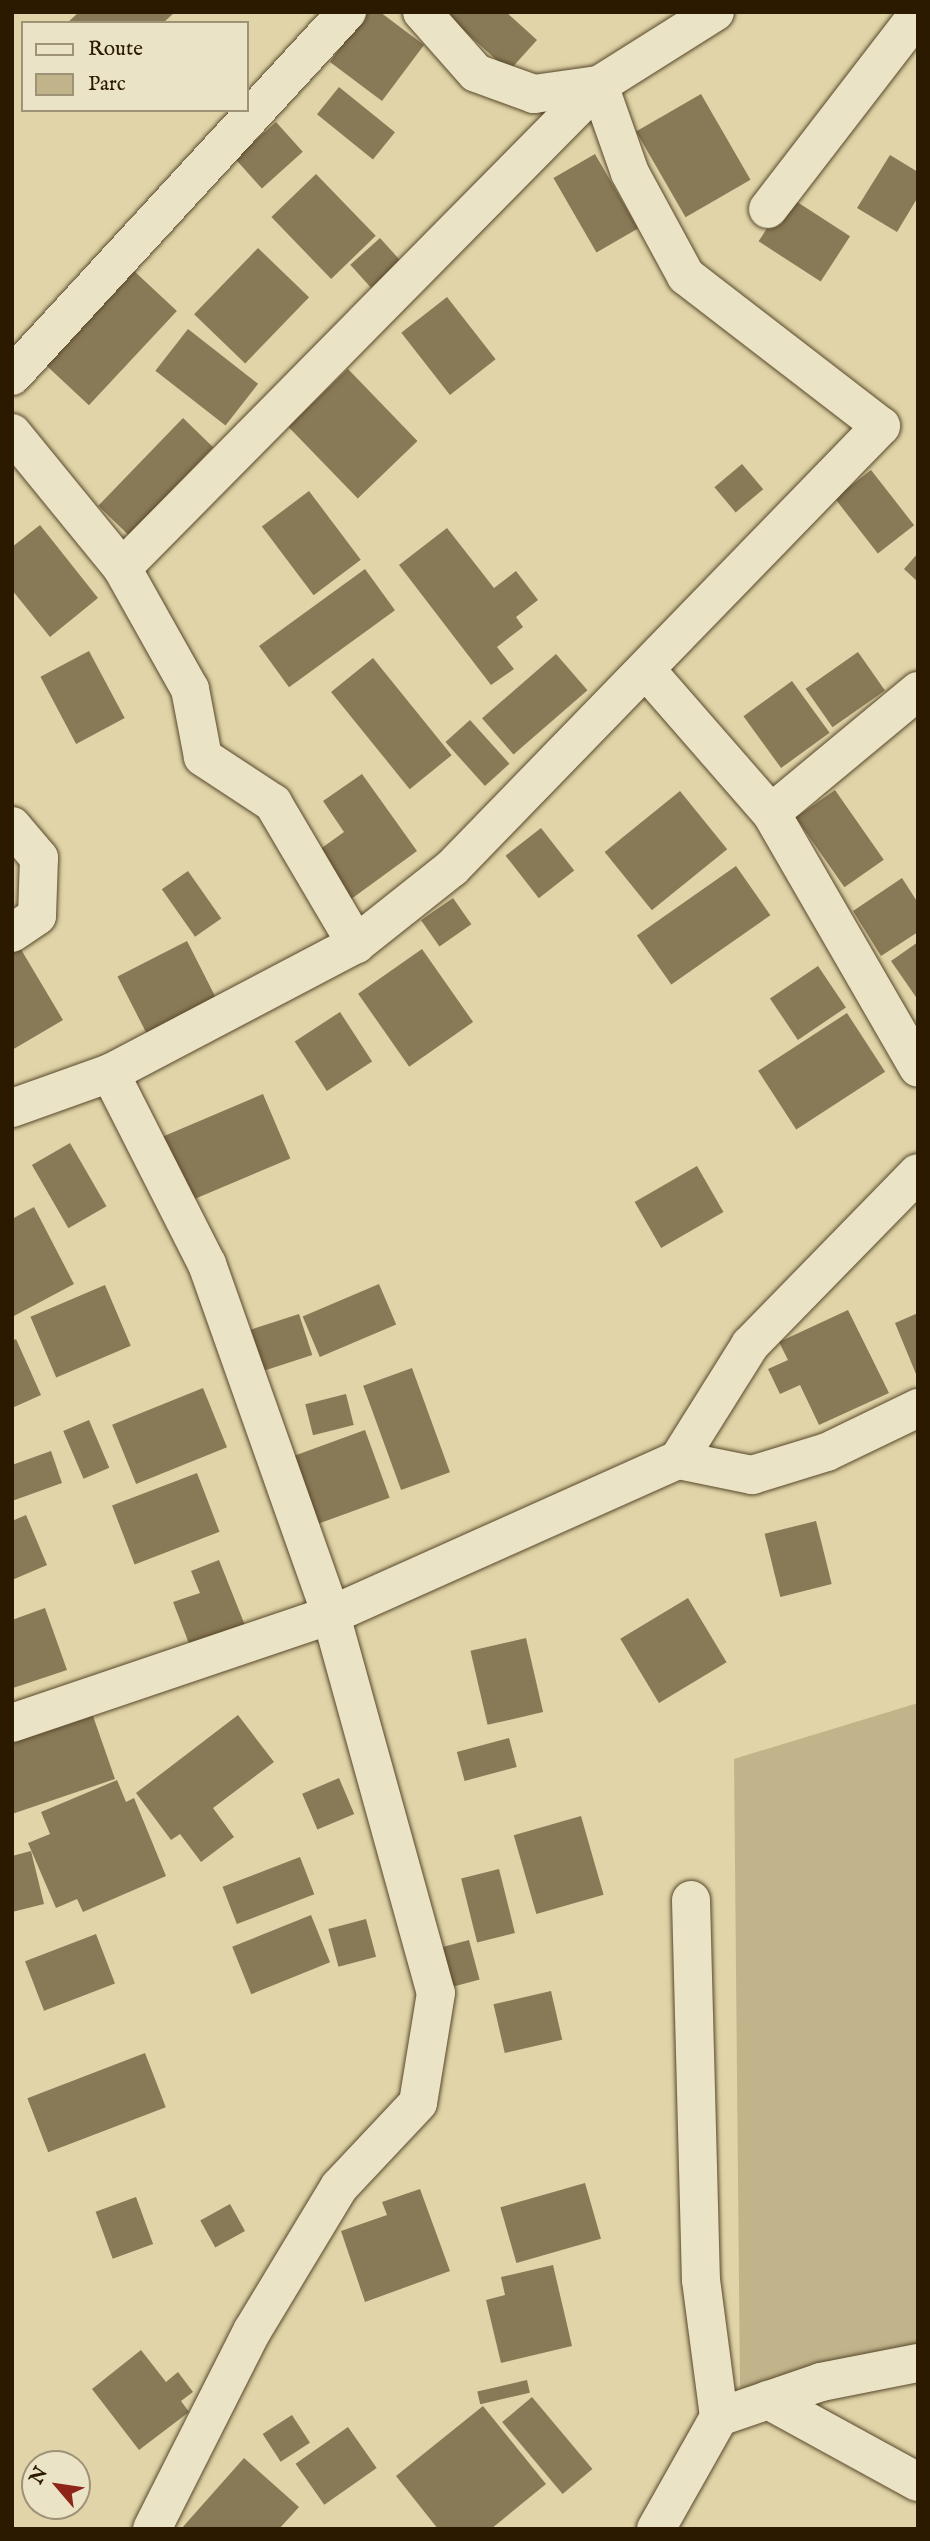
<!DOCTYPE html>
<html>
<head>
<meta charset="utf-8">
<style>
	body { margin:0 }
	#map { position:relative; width:930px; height:2541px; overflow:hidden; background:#e0d4a8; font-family:"IM FELL English",serif }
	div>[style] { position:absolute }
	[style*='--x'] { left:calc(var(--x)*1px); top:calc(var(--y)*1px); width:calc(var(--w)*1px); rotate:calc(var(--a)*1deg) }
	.green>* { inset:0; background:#c1b48b }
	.building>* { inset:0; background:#897a57; transform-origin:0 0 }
	.roads { filter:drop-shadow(0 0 2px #58482a) drop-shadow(0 0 2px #58482a) }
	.minor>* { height:38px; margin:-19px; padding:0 19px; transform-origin:19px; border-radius:19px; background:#ebe3c6 }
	span { translate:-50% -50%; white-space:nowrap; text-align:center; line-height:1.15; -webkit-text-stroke:5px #ebe3c6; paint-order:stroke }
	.frame { position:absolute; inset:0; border:14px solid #2b1900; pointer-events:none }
	.legend { position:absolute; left:21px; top:21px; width:228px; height:91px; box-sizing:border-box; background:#ebe3c6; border:2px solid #9e9277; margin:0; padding:9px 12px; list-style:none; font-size:21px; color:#2b1900 }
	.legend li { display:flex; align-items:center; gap:14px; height:35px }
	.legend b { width:35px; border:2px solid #9e9277 }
	.north { position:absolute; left:21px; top:2450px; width:70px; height:70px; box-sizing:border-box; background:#ebe3c6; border:2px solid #9e9277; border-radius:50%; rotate:299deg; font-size:19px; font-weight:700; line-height:28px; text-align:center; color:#2b1900 }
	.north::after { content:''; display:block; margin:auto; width:24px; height:32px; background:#8f2418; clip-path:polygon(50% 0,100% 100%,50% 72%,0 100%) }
</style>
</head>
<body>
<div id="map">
	<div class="green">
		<div style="clip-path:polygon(918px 1703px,918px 2365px,740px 2389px,734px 1759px)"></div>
	</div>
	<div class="building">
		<div style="clip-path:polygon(79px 12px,175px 12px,163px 23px,67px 23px)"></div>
		<div style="clip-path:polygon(366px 12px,380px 12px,424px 45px,382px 101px,330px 62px)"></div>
		<div style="clip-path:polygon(443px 12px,506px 12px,537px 40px,509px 71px)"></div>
		<div style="left:339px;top:87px;width:72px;height:35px;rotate:39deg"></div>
		<div style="left:701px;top:94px;width:99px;height:75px;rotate:60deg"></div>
		<div style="left:276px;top:122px;width:40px;height:55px;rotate:48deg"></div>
		<div style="left:595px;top:154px;width:86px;height:48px;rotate:60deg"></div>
		<div style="clip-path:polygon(890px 155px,918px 172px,918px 197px,897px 232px,857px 208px)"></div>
		<div style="left:316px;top:174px;width:86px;height:62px;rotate:46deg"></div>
		<div style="left:788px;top:196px;width:74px;height:54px;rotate:33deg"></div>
		<div style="left:380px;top:238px;width:31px;height:40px;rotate:48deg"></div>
		<div style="left:258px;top:248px;width:71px;height:92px;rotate:44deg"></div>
		<div style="left:133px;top:270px;width:60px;height:129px;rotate:43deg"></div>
		<div style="left:447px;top:297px;width:79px;height:58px;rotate:52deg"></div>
		<div style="left:188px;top:329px;width:89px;height:53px;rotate:38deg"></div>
		<div style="left:348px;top:369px;width:100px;height:83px;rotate:46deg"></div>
		<div style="left:183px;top:418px;width:42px;height:122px;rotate:44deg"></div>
		<div style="left:742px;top:464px;width:33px;height:36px;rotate:50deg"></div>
		<div style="left:871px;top:470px;width:70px;height:46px;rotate:52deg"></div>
		<div style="left:309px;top:491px;width:86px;height:59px;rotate:53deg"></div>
		<div style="clip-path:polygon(40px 525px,98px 598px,50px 637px,12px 590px,12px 547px)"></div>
		<div style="clip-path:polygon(447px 528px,494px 588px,516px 571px,538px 600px,516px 617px,523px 627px,497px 647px,514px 669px,491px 685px,399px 565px)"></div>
		<div style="clip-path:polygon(918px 553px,918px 582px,904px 569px)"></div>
		<div style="left:365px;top:569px;width:51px;height:131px;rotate:54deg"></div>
		<div style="left:89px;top:651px;width:76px;height:55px;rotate:62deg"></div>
		<div style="left:858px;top:652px;width:47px;height:64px;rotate:55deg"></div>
		<div style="left:556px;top:654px;width:48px;height:98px;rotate:49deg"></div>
		<div style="left:373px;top:658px;width:125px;height:54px;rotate:51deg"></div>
		<div style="left:792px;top:681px;width:64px;height:60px;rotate:54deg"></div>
		<div style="left:470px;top:720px;width:59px;height:33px;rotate:48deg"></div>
		<div style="clip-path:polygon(362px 774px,417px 851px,343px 905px,309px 857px,344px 832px,323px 801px)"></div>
		<div style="left:835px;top:790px;width:85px;height:48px;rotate:55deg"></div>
		<div style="left:680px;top:791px;width:75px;height:97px;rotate:51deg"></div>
		<div style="left:541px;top:828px;width:54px;height:45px;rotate:52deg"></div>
		<div style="left:736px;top:866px;width:60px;height:121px;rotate:55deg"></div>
		<div style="left:188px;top:871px;width:58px;height:32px;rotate:55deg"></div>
		<div style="clip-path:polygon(902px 878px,918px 903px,918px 932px,881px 956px,853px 911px)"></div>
		<div style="left:453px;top:898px;width:32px;height:39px;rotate:55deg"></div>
		<div style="clip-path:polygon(16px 941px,63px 1020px,12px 1050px,12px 943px)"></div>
		<div style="left:187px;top:941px;width:65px;height:78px;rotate:63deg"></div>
		<div style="clip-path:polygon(918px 942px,918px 1000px,891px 961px)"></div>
		<div style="left:422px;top:949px;width:89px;height:78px;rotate:55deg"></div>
		<div style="left:818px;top:966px;width:50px;height:58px;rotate:56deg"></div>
		<div style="left:340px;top:1012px;width:59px;height:54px;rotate:57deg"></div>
		<div style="left:847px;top:1013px;width:70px;height:106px;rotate:57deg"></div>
		<div style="left:263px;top:1094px;width:70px;height:115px;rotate:67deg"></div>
		<div style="left:70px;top:1143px;width:73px;height:44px;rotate:60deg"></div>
		<div style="left:697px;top:1166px;width:53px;height:72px;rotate:60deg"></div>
		<div style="clip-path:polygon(34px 1207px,74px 1284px,12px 1317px,12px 1219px)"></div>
		<div style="left:379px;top:1284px;width:44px;height:83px;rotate:67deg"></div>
		<div style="left:105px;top:1285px;width:66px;height:81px;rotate:67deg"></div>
		<div style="clip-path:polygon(848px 1310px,889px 1393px,819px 1425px,800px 1385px,780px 1394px,768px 1369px,788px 1360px,779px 1342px)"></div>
		<div style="clip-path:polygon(918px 1313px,918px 1379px,895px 1323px)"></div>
		<div style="left:299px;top:1314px;width:43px;height:59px;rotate:72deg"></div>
		<div style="clip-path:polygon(16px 1339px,41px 1395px,12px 1408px,12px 1341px)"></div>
		<div style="left:412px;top:1368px;width:111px;height:52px;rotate:70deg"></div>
		<div style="left:203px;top:1388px;width:64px;height:98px;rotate:68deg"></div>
		<div style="left:346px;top:1394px;width:32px;height:42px;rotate:76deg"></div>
		<div style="left:89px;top:1420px;width:52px;height:28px;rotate:67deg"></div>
		<div style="left:365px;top:1430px;width:72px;height:76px;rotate:70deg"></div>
		<div style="clip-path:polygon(51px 1451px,62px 1483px,12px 1501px,12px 1465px)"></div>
		<div style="left:197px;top:1473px;width:63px;height:91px;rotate:69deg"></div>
		<div style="clip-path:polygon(26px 1515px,47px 1565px,12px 1580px,12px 1521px)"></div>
		<div style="left:816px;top:1521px;width:65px;height:53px;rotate:76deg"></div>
		<div style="clip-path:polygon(219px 1560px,250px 1638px,195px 1659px,173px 1602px,200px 1593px,191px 1571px)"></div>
		<div style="left:688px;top:1598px;width:75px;height:79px;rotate:59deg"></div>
		<div style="clip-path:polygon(45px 1608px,67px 1670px,13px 1688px,12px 1620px)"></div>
		<div style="left:526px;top:1638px;width:76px;height:57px;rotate:77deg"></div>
		<div style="clip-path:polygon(238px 1715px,274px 1762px,213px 1808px,234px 1837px,201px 1862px,180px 1834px,171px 1840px,136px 1793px)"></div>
		<div style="clip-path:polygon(93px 1716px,115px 1779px,12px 1814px,12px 1743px)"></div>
		<div style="left:509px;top:1738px;width:30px;height:54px;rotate:75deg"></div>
		<div style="left:339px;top:1778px;width:39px;height:40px;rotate:67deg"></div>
		<div style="clip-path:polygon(117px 1780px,126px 1802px,134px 1798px,166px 1876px,83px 1912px,77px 1899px,56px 1908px,28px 1843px,50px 1834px,41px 1812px)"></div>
		<div style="left:581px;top:1816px;width:82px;height:70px;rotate:74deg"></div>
		<div style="clip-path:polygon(31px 1851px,44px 1904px,12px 1912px,12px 1856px)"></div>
		<div style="left:300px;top:1857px;width:40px;height:83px;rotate:69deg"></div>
		<div style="left:499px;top:1869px;width:66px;height:39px;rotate:76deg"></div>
		<div style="left:311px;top:1915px;width:51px;height:85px;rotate:68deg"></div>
		<div style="left:366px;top:1919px;width:39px;height:39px;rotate:75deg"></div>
		<div style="left:96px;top:1934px;width:53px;height:76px;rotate:69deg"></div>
		<div style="left:469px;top:1940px;width:41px;height:40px;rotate:75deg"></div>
		<div style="left:551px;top:1991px;width:50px;height:59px;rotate:77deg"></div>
		<div style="left:145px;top:2053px;width:58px;height:126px;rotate:69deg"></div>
		<div style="left:585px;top:2183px;width:58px;height:88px;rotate:74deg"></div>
		<div style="clip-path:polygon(420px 2189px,450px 2271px,365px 2302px,341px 2231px,387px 2215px,382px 2202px)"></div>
		<div style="left:136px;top:2197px;width:50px;height:43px;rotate:70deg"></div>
		<div style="left:230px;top:2204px;width:31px;height:34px;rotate:61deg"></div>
		<div style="clip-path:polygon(553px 2265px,572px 2346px,501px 2363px,486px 2300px,505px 2295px,501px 2277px)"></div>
		<div style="clip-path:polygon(141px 2350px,166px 2382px,178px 2372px,193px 2392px,181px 2401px,189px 2412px,139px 2450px,92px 2389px)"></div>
		<div style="left:527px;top:2380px;width:13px;height:51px;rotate:77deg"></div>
		<div style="left:532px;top:2397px;width:94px;height:39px;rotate:50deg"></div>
		<div style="clip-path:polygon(483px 2406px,546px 2484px,491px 2529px,438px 2529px,396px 2476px)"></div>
		<div style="left:292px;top:2415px;width:33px;height:35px;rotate:57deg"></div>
		<div style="left:348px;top:2427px;width:50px;height:64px;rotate:55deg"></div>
		<div style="clip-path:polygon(244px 2458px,299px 2507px,279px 2529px,181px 2529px)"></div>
	</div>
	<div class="roads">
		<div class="minor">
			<div style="--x:422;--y:12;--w:81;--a:48.5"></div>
			<div style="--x:476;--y:73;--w:62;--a:19.9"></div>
			<div style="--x:534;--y:94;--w:66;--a:-7.9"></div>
			<div style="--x:599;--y:85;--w:137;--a:-32.2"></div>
			<div style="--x:768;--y:209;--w:246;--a:-52.4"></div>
			<div style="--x:12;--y:376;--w:495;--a:-47.4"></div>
			<div style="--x:12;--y:433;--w:174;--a:50.8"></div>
			<div style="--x:122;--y:568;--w:679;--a:-45.36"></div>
			<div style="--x:599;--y:85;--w:93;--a:70.6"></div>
			<div style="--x:630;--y:173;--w:117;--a:61.5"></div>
			<div style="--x:686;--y:276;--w:246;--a:37.6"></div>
			<div style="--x:881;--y:426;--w:616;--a:134.14"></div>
			<div style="--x:452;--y:868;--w:122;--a:141.6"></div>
			<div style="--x:356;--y:944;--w:278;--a:152.3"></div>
			<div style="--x:110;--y:1073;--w:104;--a:160.3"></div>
			<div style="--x:122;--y:568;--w:139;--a:60.7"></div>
			<div style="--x:190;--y:689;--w:69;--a:79.2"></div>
			<div style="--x:203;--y:757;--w:84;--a:33.3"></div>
			<div style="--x:273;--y:803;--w:164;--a:59.5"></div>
			<div style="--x:647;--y:671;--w:189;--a:48.9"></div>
			<div style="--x:771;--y:813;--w:294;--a:60"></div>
			<div style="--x:771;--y:813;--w:191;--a:-39.7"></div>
			<div style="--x:12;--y:826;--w:42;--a:49.8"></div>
			<div style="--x:39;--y:858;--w:58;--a:92"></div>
			<div style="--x:37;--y:916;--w:30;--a:146"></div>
			<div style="--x:110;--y:1073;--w:214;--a:63.1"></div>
			<div style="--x:207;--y:1264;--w:372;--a:70.5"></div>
			<div style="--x:331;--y:1615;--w:392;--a:74.5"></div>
			<div style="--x:436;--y:1993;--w:111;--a:99.3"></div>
			<div style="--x:418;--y:2103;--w:115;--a:133.2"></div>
			<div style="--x:339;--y:2187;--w:168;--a:121.1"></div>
			<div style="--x:252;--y:2331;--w:222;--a:116.8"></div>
			<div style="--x:678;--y:1460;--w:136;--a:-57.9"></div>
			<div style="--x:750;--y:1345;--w:240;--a:-45.7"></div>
			<div style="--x:12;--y:1723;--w:337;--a:-18.7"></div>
			<div style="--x:331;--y:1615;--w:380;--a:-24.1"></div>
			<div style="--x:678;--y:1460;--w:76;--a:11.5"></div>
			<div style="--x:752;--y:1475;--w:78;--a:-17"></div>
			<div style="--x:827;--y:1452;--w:101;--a:-25.8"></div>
			<div style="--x:691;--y:1900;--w:380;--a:88.5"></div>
			<div style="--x:701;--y:2280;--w:138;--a:82.5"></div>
			<div style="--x:768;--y:2400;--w:171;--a:28.7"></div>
			<div style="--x:656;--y:2529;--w:129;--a:-60.6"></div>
			<div style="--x:719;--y:2417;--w:108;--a:-18.9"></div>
			<div style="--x:821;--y:2382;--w:99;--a:-11.1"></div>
		</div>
	</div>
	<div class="frame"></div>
	<ul class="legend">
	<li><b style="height:9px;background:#ebe3c6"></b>Route</li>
	<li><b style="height:19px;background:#c1b48b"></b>Parc</li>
	</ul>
	<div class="north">N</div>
</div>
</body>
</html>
